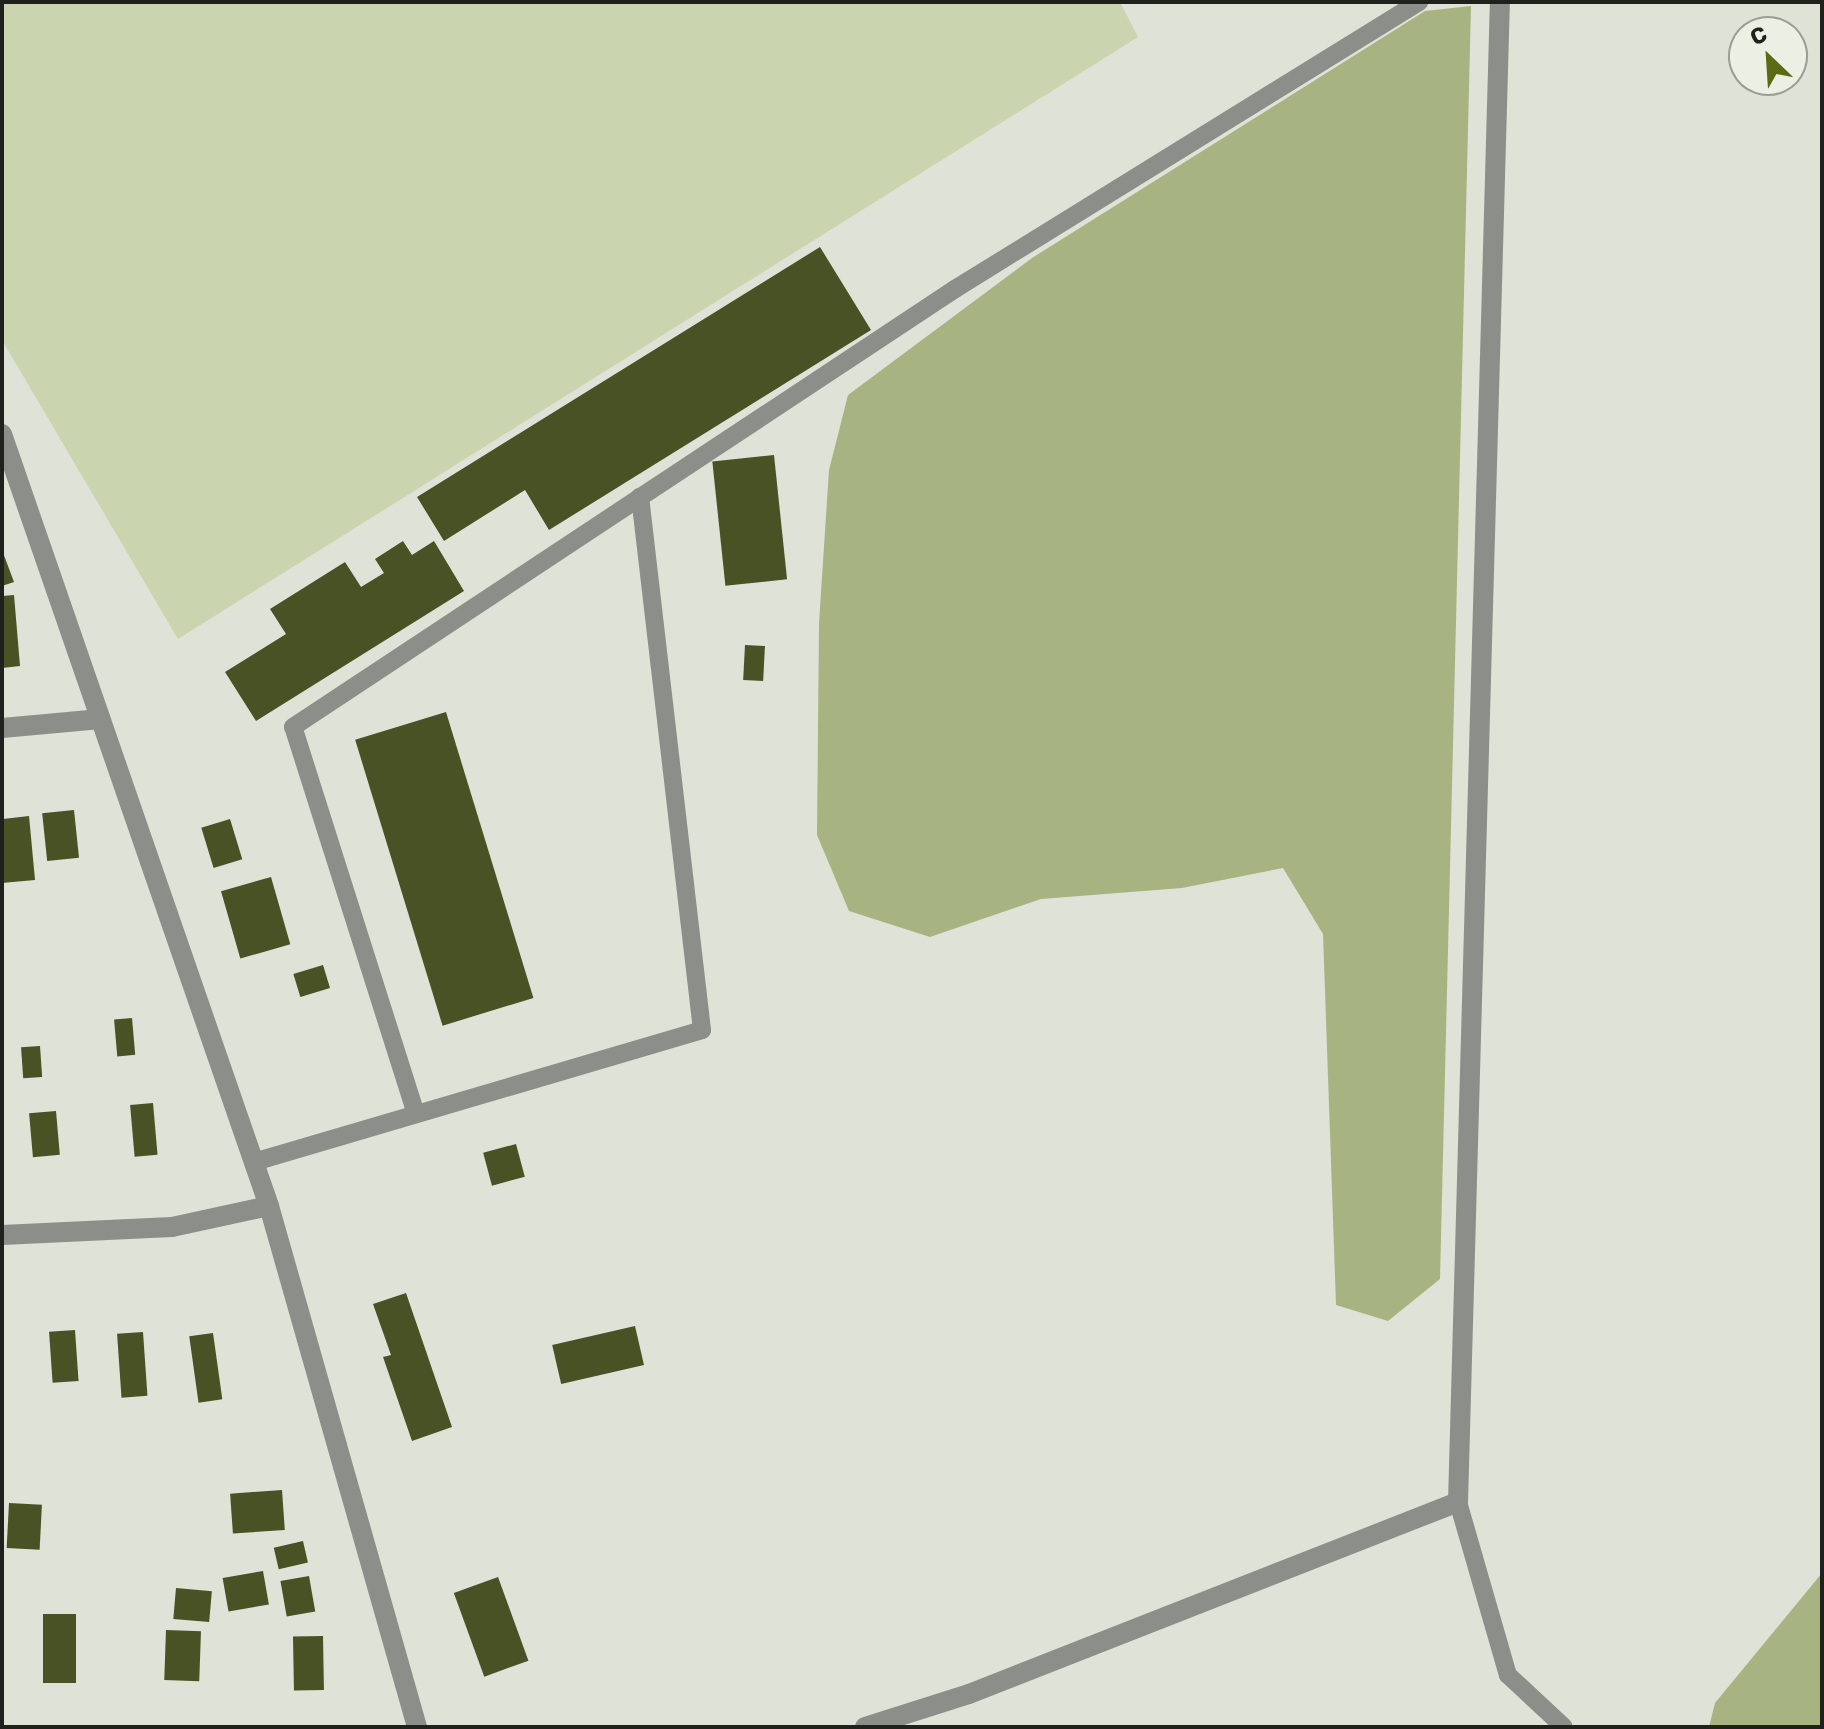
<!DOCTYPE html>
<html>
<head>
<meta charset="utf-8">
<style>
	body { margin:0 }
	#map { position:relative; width:1824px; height:1729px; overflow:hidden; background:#dfe2d6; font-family:Rubik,sans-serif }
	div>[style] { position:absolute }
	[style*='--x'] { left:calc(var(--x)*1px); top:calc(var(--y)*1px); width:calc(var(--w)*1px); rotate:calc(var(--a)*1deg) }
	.green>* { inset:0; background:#cad4ae }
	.forest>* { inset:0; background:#a7b482 }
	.building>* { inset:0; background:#485224; transform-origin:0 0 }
	.lane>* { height:18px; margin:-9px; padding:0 9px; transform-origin:9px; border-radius:9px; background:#8c8e89 }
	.street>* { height:20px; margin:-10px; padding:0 10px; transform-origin:10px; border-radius:10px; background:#8c8e89 }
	span { translate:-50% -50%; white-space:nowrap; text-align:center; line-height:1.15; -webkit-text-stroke:8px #ecefe3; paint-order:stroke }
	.frame { position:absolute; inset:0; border:4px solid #20211c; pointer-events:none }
	.north { position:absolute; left:1728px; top:16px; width:80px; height:80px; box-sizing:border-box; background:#ecefe3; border:2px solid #9a9d93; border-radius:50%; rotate:335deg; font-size:22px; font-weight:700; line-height:32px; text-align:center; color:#20211c }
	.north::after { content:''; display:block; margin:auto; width:28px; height:36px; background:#5b6a14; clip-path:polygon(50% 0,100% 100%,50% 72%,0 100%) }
</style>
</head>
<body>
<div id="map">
	<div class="green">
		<div style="clip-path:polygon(2px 2px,1120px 2px,1138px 37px,178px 639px,2px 340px)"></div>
	</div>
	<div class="forest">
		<div style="clip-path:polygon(1471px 6px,1440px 1279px,1388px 1321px,1336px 1305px,1323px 934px,1283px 868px,1182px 888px,1041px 899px,930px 937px,849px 911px,817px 835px,819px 623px,829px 470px,848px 395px,1032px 258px,1425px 11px)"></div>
		<div style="clip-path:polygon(1822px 1573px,1822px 1727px,1709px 1727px,1715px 1703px)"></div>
	</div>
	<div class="building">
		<div style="clip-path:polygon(820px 247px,871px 330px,549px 530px,525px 490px,444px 541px,417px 497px)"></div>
		<div style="left:774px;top:455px;width:125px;height:62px;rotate:84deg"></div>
		<div style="clip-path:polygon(403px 541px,412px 555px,434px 541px,464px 591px,256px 721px,225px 672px,286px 634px,270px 609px,345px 562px,361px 587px,384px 573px,375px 559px)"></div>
		<div style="clip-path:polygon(2px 550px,14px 582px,2px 586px)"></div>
		<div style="clip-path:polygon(14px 595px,20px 666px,2px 668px,2px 596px)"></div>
		<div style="left:745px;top:645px;width:20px;height:35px;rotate:3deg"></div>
		<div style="left:446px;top:712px;width:299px;height:95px;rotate:73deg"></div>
		<div style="left:74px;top:810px;width:48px;height:32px;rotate:84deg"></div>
		<div style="clip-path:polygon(29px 816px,35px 880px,2px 883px,3px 819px)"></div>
		<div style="left:230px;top:819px;width:42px;height:30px;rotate:73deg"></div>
		<div style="left:271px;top:877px;width:70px;height:52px;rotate:74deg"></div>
		<div style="left:323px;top:965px;width:24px;height:31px;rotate:73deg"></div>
		<div style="left:132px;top:1018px;width:37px;height:18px;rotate:85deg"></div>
		<div style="left:40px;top:1046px;width:31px;height:19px;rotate:86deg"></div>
		<div style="left:153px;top:1103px;width:52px;height:23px;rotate:85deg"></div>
		<div style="left:56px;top:1111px;width:44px;height:27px;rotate:85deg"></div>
		<div style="left:516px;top:1144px;width:34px;height:34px;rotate:75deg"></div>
		<div style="clip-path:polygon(406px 1293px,452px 1427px,412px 1441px,383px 1357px,391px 1355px,373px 1304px)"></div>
		<div style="left:635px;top:1326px;width:40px;height:85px;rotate:77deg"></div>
		<div style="left:75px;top:1330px;width:51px;height:26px;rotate:86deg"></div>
		<div style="left:143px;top:1332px;width:64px;height:26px;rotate:86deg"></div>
		<div style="left:213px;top:1333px;width:67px;height:24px;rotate:82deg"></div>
		<div style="left:282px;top:1490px;width:40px;height:52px;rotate:86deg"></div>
		<div style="left:9px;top:1503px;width:33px;height:45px;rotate:3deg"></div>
		<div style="left:303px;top:1541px;width:22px;height:30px;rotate:77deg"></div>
		<div style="left:263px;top:1571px;width:34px;height:41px;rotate:80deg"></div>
		<div style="left:309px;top:1576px;width:36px;height:29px;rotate:80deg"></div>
		<div style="left:498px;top:1577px;width:89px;height:47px;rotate:70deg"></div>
		<div style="left:176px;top:1588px;width:36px;height:31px;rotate:5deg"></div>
		<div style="left:43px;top:1614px;width:33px;height:69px"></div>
		<div style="left:166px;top:1630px;width:35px;height:50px;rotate:2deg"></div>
		<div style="left:323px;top:1636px;width:54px;height:30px;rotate:89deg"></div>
	</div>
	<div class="lane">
		<div style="--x:416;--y:1114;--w:406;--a:-107.6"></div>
		<div style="--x:293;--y:727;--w:794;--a:-33.49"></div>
		<div style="--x:955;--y:289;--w:546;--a:-31.74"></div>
		<div style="--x:254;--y:1162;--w:467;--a:-16.4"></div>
		<div style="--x:702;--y:1030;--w:537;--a:-96.63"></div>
		<div style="--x:1458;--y:1502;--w:180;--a:73.9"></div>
		<div style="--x:1508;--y:1675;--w:76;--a:42.9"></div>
	</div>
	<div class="street">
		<div style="--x:2;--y:434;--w:817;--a:70.92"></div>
		<div style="--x:269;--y:1206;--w:542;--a:74.14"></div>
		<div style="--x:2;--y:728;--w:99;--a:-5.2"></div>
		<div style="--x:2;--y:1235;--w:170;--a:-2.7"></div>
		<div style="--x:172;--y:1227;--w:99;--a:-12.2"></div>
		<div style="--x:865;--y:1727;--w:109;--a:-17.6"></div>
		<div style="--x:969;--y:1694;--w:525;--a:-21.44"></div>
		<div style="--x:1458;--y:1502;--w:1501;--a:-88.4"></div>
	</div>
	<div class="frame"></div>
	<div class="north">С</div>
</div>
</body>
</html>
